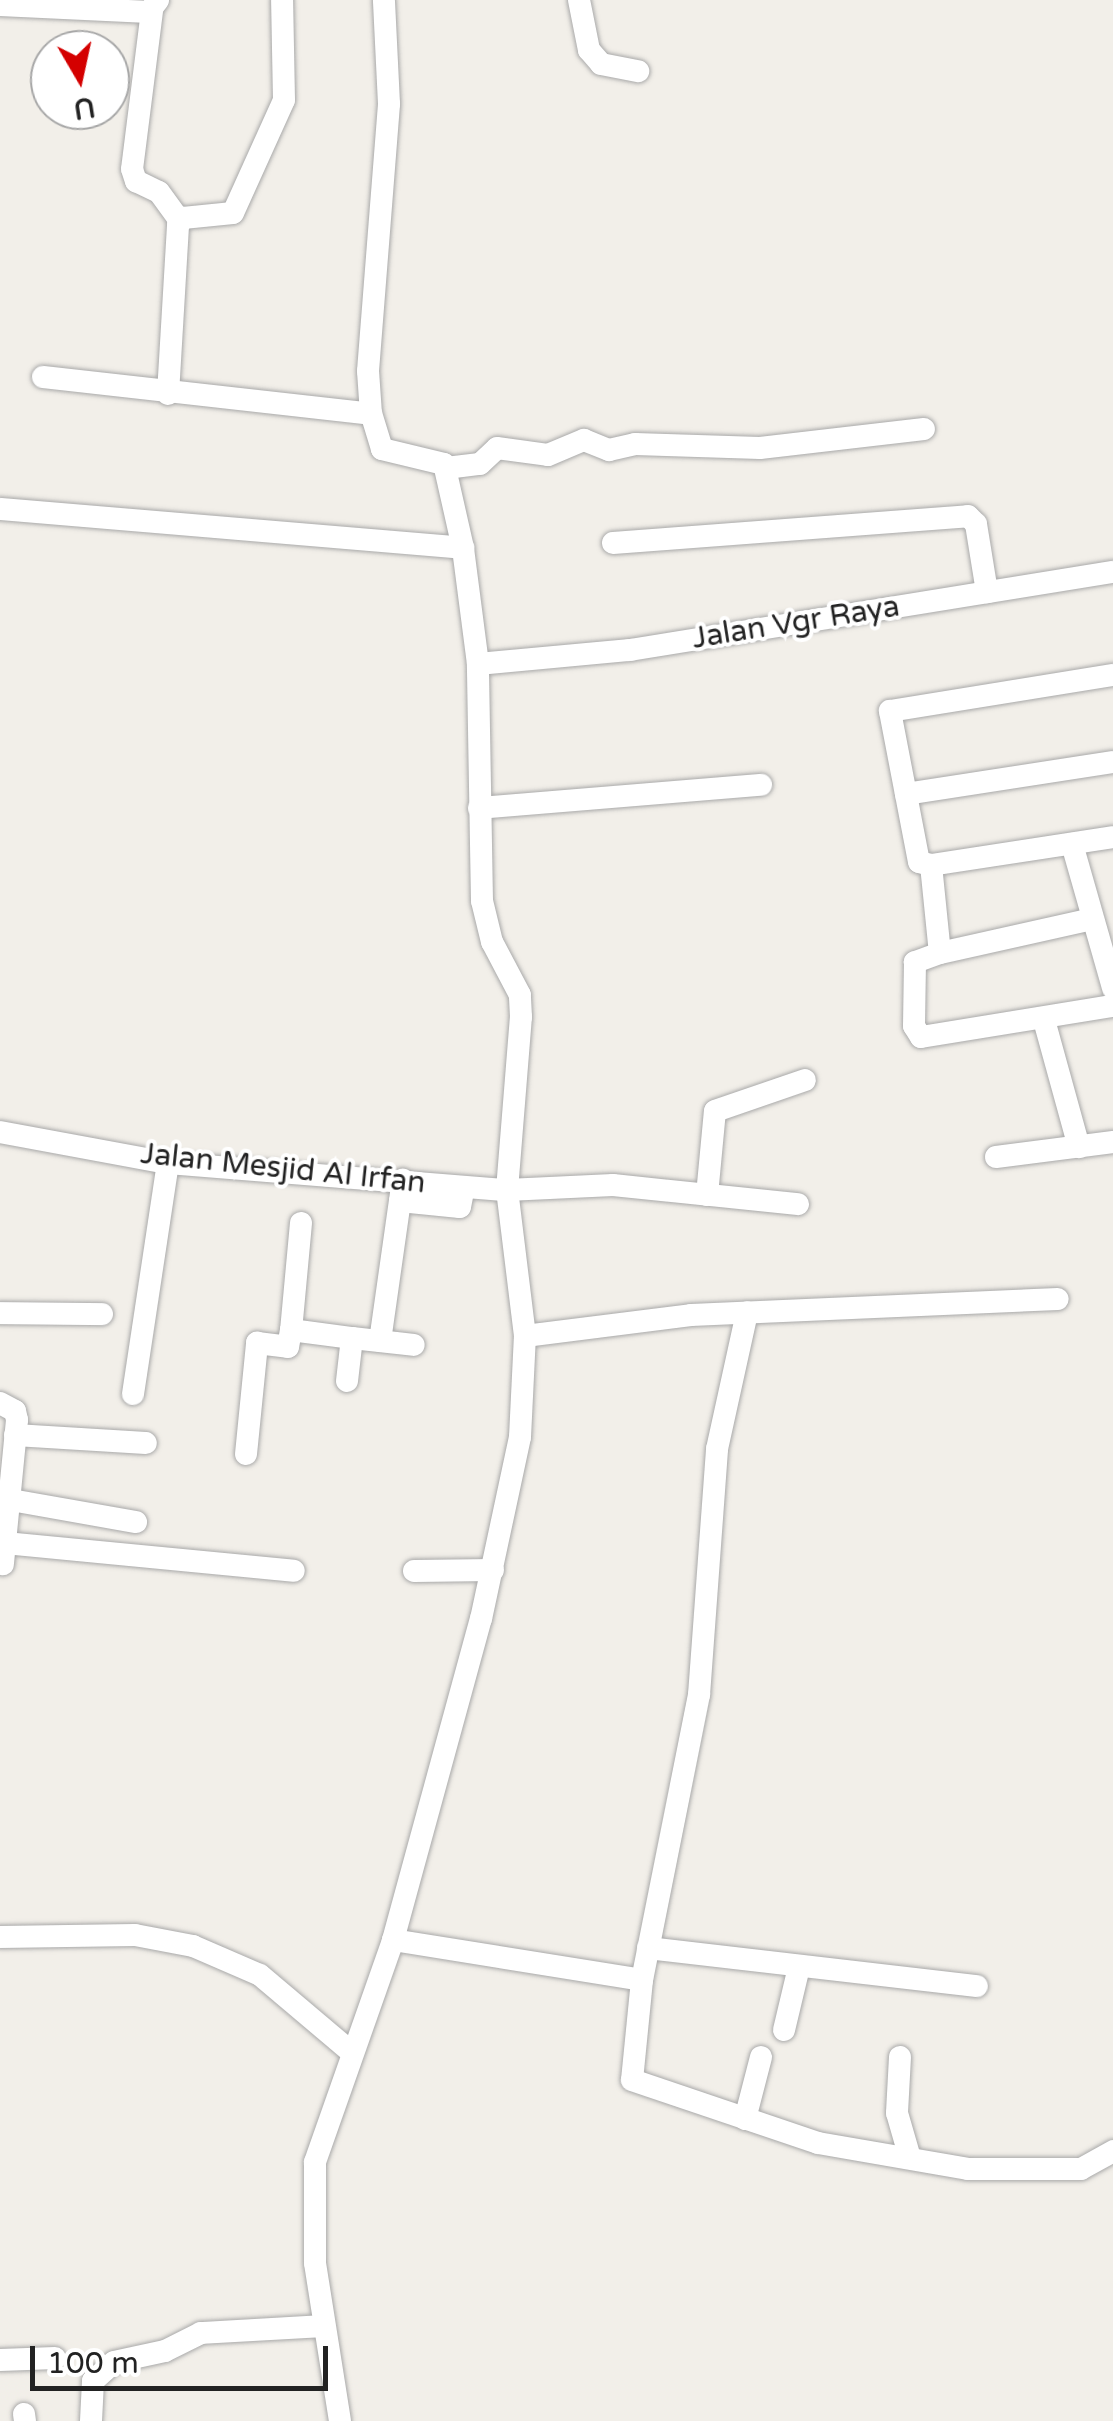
<!DOCTYPE html>
<html>
<head>
<meta charset="utf-8">
<style>
	body { margin:0 }
	#map { position:relative; width:1113px; height:2421px; overflow:hidden; background:#f2efe9; font-family:"Varela Round",sans-serif }
	div>[style] { position:absolute }
	[style*='--x'] { left:calc(var(--x)*1px); top:calc(var(--y)*1px); width:calc(var(--w)*1px); rotate:calc(var(--a)*1deg) }
	.roads { filter:drop-shadow(0 0 2px #a9a9a9) drop-shadow(0 0 2px #a9a9a9) }
	.minor>* { height:22px; margin:-11px; padding:0 11px; transform-origin:11px; border-radius:11px; background:#fff }
	span { translate:-50% -50%; white-space:nowrap; text-align:center; line-height:1.15; -webkit-text-stroke:8px #fff; paint-order:stroke }
	.street-label { font-size:30px; color:#222 }
	.north { position:absolute; left:30px; top:30px; width:100px; height:100px; box-sizing:border-box; background:#fff; border:2px solid #a7a7a7; border-radius:50%; rotate:171deg; font-size:28px; font-weight:700; line-height:40px; text-align:center; color:#222 }
	.north::after { content:''; display:block; margin:auto; width:35px; height:45px; background:#d40000; clip-path:polygon(50% 0,100% 100%,50% 72%,0 100%) }
	.scale { position:absolute; left:30px; top:2346px; width:298px; height:45px; box-sizing:border-box; border:5px solid #222; border-top:0; padding-left:12px; font-size:30px; line-height:35px; white-space:nowrap; color:#222; -webkit-text-stroke:8px #fff; paint-order:stroke }
</style>
</head>
<body>
<div id="map">
	<div class="roads">
		<div class="minor">
			<div style="--x:579;--y:0;--w:51;--a:78.7"></div>
			<div style="--x:589;--y:50;--w:18;--a:49"></div>
			<div style="--x:601;--y:64;--w:38;--a:11"></div>
			<div style="--x:0;--y:5;--w:149;--a:2.7"></div>
			<div style="--x:149;--y:12;--w:15;--a:-53"></div>
			<div style="--x:152;--y:11;--w:159;--a:97.2"></div>
			<div style="--x:132;--y:169;--w:13;--a:72"></div>
			<div style="--x:136;--y:181;--w:25;--a:26"></div>
			<div style="--x:159;--y:192;--w:34;--a:54"></div>
			<div style="--x:43;--y:377;--w:330;--a:6.4"></div>
			<div style="--x:168;--y:394;--w:169;--a:-86.6"></div>
			<div style="--x:178;--y:225;--w:9;--a:-54"></div>
			<div style="--x:183;--y:218;--w:50;--a:-5.7"></div>
			<div style="--x:233;--y:213;--w:124;--a:-65.7"></div>
			<div style="--x:284;--y:100;--w:100;--a:-91.1"></div>
			<div style="--x:446;--y:468;--w:34;--a:-7"></div>
			<div style="--x:480;--y:464;--w:23;--a:-43"></div>
			<div style="--x:497;--y:448;--w:51;--a:7.8"></div>
			<div style="--x:548;--y:455;--w:39;--a:-23"></div>
			<div style="--x:584;--y:440;--w:27;--a:22"></div>
			<div style="--x:609;--y:450;--w:27;--a:-13"></div>
			<div style="--x:635;--y:444;--w:125;--a:1.8"></div>
			<div style="--x:760;--y:448;--w:165;--a:-6.6"></div>
			<div style="--x:0;--y:509;--w:465;--a:4.8"></div>
			<div style="--x:613;--y:543;--w:356;--a:-4.3"></div>
			<div style="--x:968;--y:516;--w:11;--a:45"></div>
			<div style="--x:976;--y:524;--w:69;--a:80.8"></div>
			<div style="--x:478;--y:664;--w:153;--a:-5.3"></div>
			<div style="--x:630;--y:650;--w:489;--a:-9.2"></div>
			<div style="--x:906;--y:794;--w:209;--a:-8.8"></div>
			<div style="--x:479;--y:808;--w:283;--a:-4.7"></div>
			<div style="--x:1072;--y:844;--w:150;--a:74.1"></div>
			<div style="--x:931;--y:865;--w:12;--a:-166"></div>
			<div style="--x:919;--y:862;--w:154;--a:-100.9"></div>
			<div style="--x:890;--y:711;--w:226;--a:-9.2"></div>
			<div style="--x:931;--y:865;--w:88;--a:84.2"></div>
			<div style="--x:940;--y:953;--w:156;--a:-12.6"></div>
			<div style="--x:931;--y:865;--w:184;--a:-8.7"></div>
			<div style="--x:940;--y:953;--w:27;--a:160"></div>
			<div style="--x:915;--y:962;--w:64;--a:90.9"></div>
			<div style="--x:914;--y:1026;--w:13;--a:58"></div>
			<div style="--x:921;--y:1037;--w:194;--a:-9.2"></div>
			<div style="--x:1044;--y:1020;--w:132;--a:74.6"></div>
			<div style="--x:0;--y:1132;--w:171;--a:10.5"></div>
			<div style="--x:168;--y:1163;--w:340;--a:4.6"></div>
			<div style="--x:507;--y:1190;--w:106;--a:-2.7"></div>
			<div style="--x:613;--y:1185;--w:186;--a:5.9"></div>
			<div style="--x:996;--y:1157;--w:118;--a:-7.3"></div>
			<div style="--x:707;--y:1195;--w:84;--a:-84.6"></div>
			<div style="--x:715;--y:1111;--w:95;--a:-19"></div>
			<div style="--x:400;--y:1201;--w:60;--a:5.7"></div>
			<div style="--x:460;--y:1207;--w:20;--a:-79"></div>
			<div style="--x:301;--y:1223;--w:107;--a:95.3"></div>
			<div style="--x:291;--y:1330;--w:62;--a:7.5"></div>
			<div style="--x:0;--y:1313;--w:102;--a:0.6"></div>
			<div style="--x:525;--y:1336;--w:167;--a:-7.2"></div>
			<div style="--x:691;--y:1315;--w:367;--a:-2.5"></div>
			<div style="--x:380;--y:1341;--w:163;--a:-81.9"></div>
			<div style="--x:347;--y:1381;--w:43;--a:-83.4"></div>
			<div style="--x:352;--y:1338;--w:62;--a:6.4"></div>
			<div style="--x:133;--y:1394;--w:234;--a:-81.4"></div>
			<div style="--x:0;--y:1403;--w:17;--a:28"></div>
			<div style="--x:15;--y:1411;--w:9;--a:77"></div>
			<div style="--x:17;--y:1420;--w:145;--a:95.6"></div>
			<div style="--x:15;--y:1435;--w:131;--a:3.5"></div>
			<div style="--x:246;--y:1454;--w:112;--a:-84.3"></div>
			<div style="--x:257;--y:1343;--w:31;--a:7"></div>
			<div style="--x:288;--y:1347;--w:17;--a:-80"></div>
			<div style="--x:11;--y:1500;--w:127;--a:10"></div>
			<div style="--x:5;--y:1543;--w:290;--a:5.5"></div>
			<div style="--x:414;--y:1571;--w:79;--a:-0.7"></div>
			<div style="--x:0;--y:1937;--w:135;--a:-0.8"></div>
			<div style="--x:135;--y:1935;--w:59;--a:10.7"></div>
			<div style="--x:193;--y:1946;--w:73;--a:23.4"></div>
			<div style="--x:260;--y:1975;--w:119;--a:40.2"></div>
			<div style="--x:393;--y:1940;--w:252;--a:9.1"></div>
			<div style="--x:642;--y:1980;--w:100;--a:95.7"></div>
			<div style="--x:632;--y:2080;--w:196;--a:18.7"></div>
			<div style="--x:818;--y:2143;--w:152;--a:9.8"></div>
			<div style="--x:968;--y:2169;--w:113;--a:0"></div>
			<div style="--x:1081;--y:2169;--w:37;--a:-29"></div>
			<div style="--x:648;--y:1948;--w:331;--a:6.6"></div>
			<div style="--x:642;--y:1980;--w:291;--a:-78.7"></div>
			<div style="--x:699;--y:1695;--w:247;--a:-85.8"></div>
			<div style="--x:717;--y:1449;--w:140;--a:-77.6"></div>
			<div style="--x:784;--y:2030;--w:65;--a:-76.6"></div>
			<div style="--x:900;--y:2057;--w:56;--a:93.1"></div>
			<div style="--x:897;--y:2113;--w:47;--a:73.9"></div>
			<div style="--x:745;--y:2119;--w:64;--a:-75.5"></div>
			<div style="--x:0;--y:2360;--w:55;--a:-2.1"></div>
			<div style="--x:24;--y:2414;--w:7;--a:82"></div>
			<div style="--x:91;--y:2421;--w:40;--a:-87.1"></div>
			<div style="--x:93;--y:2381;--w:28;--a:-42"></div>
			<div style="--x:114;--y:2362;--w:52;--a:-12.2"></div>
			<div style="--x:165;--y:2351;--w:40;--a:-26.6"></div>
			<div style="--x:201;--y:2333;--w:121;--a:-3.3"></div>
			<div style="--x:340;--y:2421;--w:160;--a:-99"></div>
			<div style="--x:315;--y:2263;--w:101;--a:-90"></div>
			<div style="--x:315;--y:2162;--w:235;--a:-70.6"></div>
			<div style="--x:393;--y:1940;--w:333;--a:-74.7"></div>
			<div style="--x:481;--y:1619;--w:186;--a:-77.9"></div>
			<div style="--x:520;--y:1437;--w:101;--a:-87.2"></div>
			<div style="--x:525;--y:1336;--w:147;--a:-97"></div>
			<div style="--x:507;--y:1190;--w:174;--a:-85.4"></div>
			<div style="--x:521;--y:1017;--w:22;--a:-93"></div>
			<div style="--x:520;--y:995;--w:60;--a:-117.8"></div>
			<div style="--x:492;--y:942;--w:42;--a:-103.7"></div>
			<div style="--x:482;--y:901;--w:237;--a:-91"></div>
			<div style="--x:478;--y:664;--w:117;--a:-97.4"></div>
			<div style="--x:463;--y:548;--w:86;--a:-102.7"></div>
			<div style="--x:444;--y:464;--w:64;--a:-166.4"></div>
			<div style="--x:382;--y:449;--w:37;--a:-107"></div>
			<div style="--x:371;--y:414;--w:43;--a:-94"></div>
			<div style="--x:368;--y:371;--w:268;--a:-85.5"></div>
			<div style="--x:389;--y:104;--w:104;--a:-92.8"></div>
		</div>
	</div>
	<div class="street-label">
		<span style="left:796px;top:623px;rotate:-9deg">Jalan Vgr Raya</span>
		<span style="left:283px;top:1169px;rotate:6deg">Jalan Mesjid Al Irfan</span>
	</div>
	<div class="north">U</div>
	<div class="scale">100 m</div>
</div>
</body>
</html>
